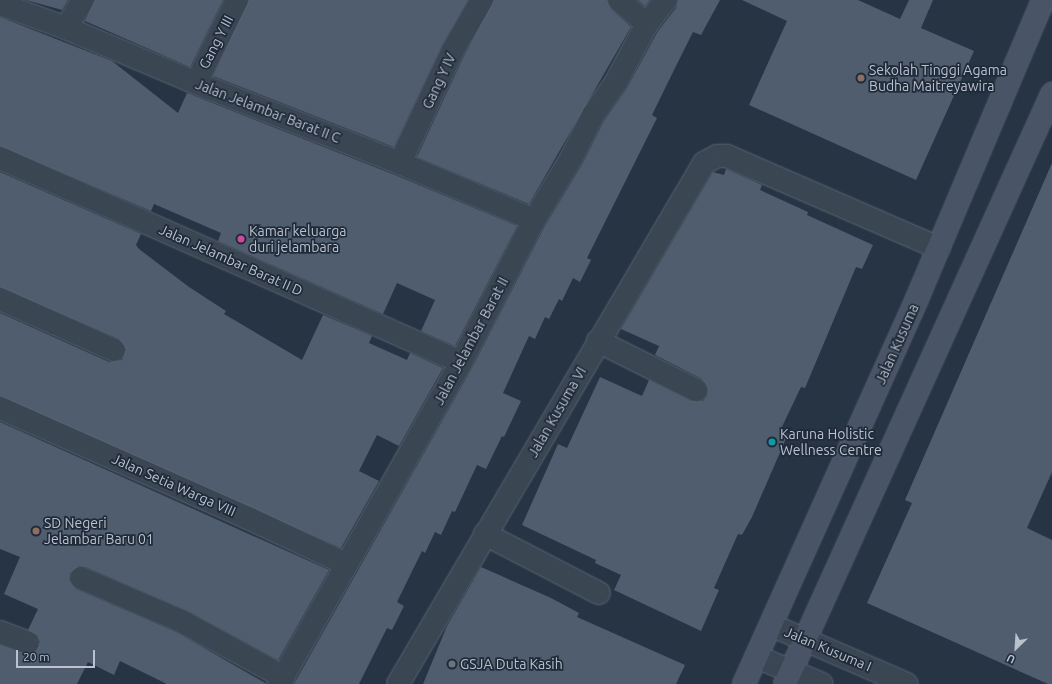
<!DOCTYPE html>
<html>
<head>
<meta charset="utf-8">
<style>
	body { margin:0 }
	#map { position:relative; width:1052px; height:684px; overflow:hidden; background:#273444; font-family:Ubuntu,sans-serif }
	div>[style] { position:absolute }
	[style*='--x'] { left:calc(var(--x)*1px); top:calc(var(--y)*1px); width:calc(var(--w)*1px); rotate:calc(var(--a)*1deg) }
	.building>* { inset:0; background:#505d6f }
	.roads { filter:drop-shadow(0 0 1px #5a6470) drop-shadow(0 0 1px #5a6470) }
	.street>* { height:22px; margin:-11px; padding:0 11px; transform-origin:11px; border-radius:11px; background:#3b4653 }
	.secondary>* { height:22px; margin:-11px; padding:0 11px; transform-origin:11px; border-radius:11px; background:#495566 }
	.dots>* { width:11px; height:11px; translate:-50% -50%; box-sizing:border-box; border:2px solid #202b39; border-radius:50% }
	span { translate:-50% -50%; white-space:nowrap; text-align:center; line-height:1.15; -webkit-text-stroke:3.5px #202b39; paint-order:stroke }
	.street-label { font-size:14px; color:#b9c1cd }
	.poi-label { font-size:14px; color:#b9c1cd }
	.left { translate:0 -50%; text-align:left }
	.north { position:absolute; left:996px; top:628px; width:40px; height:40px; -webkit-text-stroke:3px #202b39; paint-order:stroke; rotate:205deg; font-size:11px; font-weight:700; line-height:16px; text-align:center; color:#b9c1cd }
	.north::after { content:''; display:block; margin:auto; width:14px; height:18px; background:#b9c1cd; clip-path:polygon(50% 0,100% 100%,50% 72%,0 100%) }
	.scale { position:absolute; left:16px; top:650px; width:79px; height:18px; box-sizing:border-box; border:2px solid #b9c1cd; border-top:0; padding-left:5px; font-size:12px; line-height:14px; white-space:nowrap; color:#b9c1cd; -webkit-text-stroke:3px #202b39; paint-order:stroke }
</style>
</head>
<body>
<div id="map">
	<div class="building">
		<div style="clip-path:polygon(26px 0,68px 0,62px 10px)"></div>
		<div style="clip-path:polygon(95px 0,223px 0,190px 67px,85px 21px)"></div>
		<div style="clip-path:polygon(249px 0,468px 0,442px 45px,394px 147px,213px 76px)"></div>
		<div style="clip-path:polygon(494px 0,607px 0,611px 9px,631px 27px,529px 204px,417px 157px,464px 56px)"></div>
		<div style="clip-path:polygon(638px 0,650px 0,645px 6px)"></div>
		<div style="clip-path:polygon(678px 0,720px 0,701px 35px,693px 32px,674px 70px,652px 115px,657px 118px,587px 258px,591px 260px,580px 282px,573px 278px,562px 301px,559px 299px,549px 319px,545px 317px,535px 339px,529px 336px,503px 393px,521px 401px,504px 437px,502px 436px,486px 469px,477px 465px,455px 512px,452px 511px,441px 535px,435px 532px,425px 553px,422px 551px,397px 602px,404px 606px,392px 630px,387px 628px,359px 684px,294px 684px,472px 368px,545px 226px,583px 163px,604px 121px,627px 88px,658px 31px,676px 8px)"></div>
		<div style="clip-path:polygon(742px 0,858px 0,900px 19px,909px 0,933px 0,921px 28px,974px 51px,916px 180px,749px 105px,787px 21px)"></div>
		<div style="clip-path:polygon(0 17px,112px 61px,178px 113px,187px 93px,395px 175px,517px 226px,455px 346px,421px 331px,435px 300px,397px 283px,383px 314px,218px 241px,221px 233px,154px 204px,151px 211px,0 146px)"></div>
		<div style="clip-path:polygon(1052px 163px,1052px 472px,1027px 528px,1052px 540px,1052px 684px,1048px 684px,867px 603px,912px 503px,905px 500px)"></div>
		<div style="clip-path:polygon(726px 169px,762px 185px,760px 190px,808px 212px,807px 215px,873px 245px,862px 269px,856px 267px,805px 388px,801px 387px,780px 431px,788px 434px,752px 517px,742px 535px,738px 534px,714px 588px,719px 590px,701px 631px,614px 590px,621px 575px,595px 563px,596px 560px,522px 525px,558px 444px,567px 448px,600px 377px,642px 396px,649px 380px,691px 401px,703px 401px,707px 396px,708px 389px,702px 379px,655px 355px,659px 346px,621px 329px,713px 172px,724px 175px)"></div>
		<div style="clip-path:polygon(0 172px,141px 234px,136px 245px,139px 249px,189px 287px,226px 311px,224px 314px,302px 360px,323px 315px,372px 336px,369px 343px,407px 360px,410px 353px,443px 368px,399px 446px,377px 435px,359px 471px,379px 481px,341px 548px,0 396px,0 313px,109px 362px,122px 360px,126px 349px,119px 339px,0 287px)"></div>
		<div style="clip-path:polygon(0 422px,329px 570px,278px 660px,188px 611px,86px 567px,79px 566px,70px 573px,69px 580px,76px 589px,178px 633px,267px 684px,167px 684px,120px 661px,114px 675px,88px 662px,77px 684px,0 684px,0 645px,29px 655px,36px 652px,40px 642px,37px 635px,28px 630px,38px 609px,4px 594px,20px 557px,0 549px)"></div>
		<div style="clip-path:polygon(481px 567px,551px 598px,579px 613px,577px 617px,685px 665px,676px 684px,423px 684px,447px 626px)"></div>
	</div>
	<div class="roads">
		<div class="street">
			<div style="--x:619;--y:0;--w:37;--a:41"></div>
			<div style="--x:0;--y:4;--w:70;--a:20"></div>
			<div style="--x:66;--y:28;--w:141;--a:22.9"></div>
			<div style="--x:196;--y:83;--w:219;--a:21.4"></div>
			<div style="--x:400;--y:163;--w:146;--a:23"></div>
			<div style="--x:66;--y:28;--w:33;--a:-59"></div>
			<div style="--x:196;--y:83;--w:93;--a:-63.7"></div>
			<div style="--x:0;--y:158;--w:504;--a:23.87"></div>
			<div style="--x:400;--y:163;--w:125;--a:-64.9"></div>
			<div style="--x:453;--y:50;--w:58;--a:-59.9"></div>
			<div style="--x:0;--y:299;--w:125;--a:24.1"></div>
			<div style="--x:598;--y:341;--w:110;--a:26.6"></div>
			<div style="--x:0;--y:408;--w:271;--a:23.9"></div>
			<div style="--x:248;--y:518;--w:108;--a:25.1"></div>
			<div style="--x:485;--y:534;--w:128;--a:27.4"></div>
			<div style="--x:81;--y:578;--w:111;--a:23.3"></div>
			<div style="--x:183;--y:622;--w:115;--a:28.6"></div>
			<div style="--x:771;--y:625;--w:148;--a:23.5"></div>
			<div style="--x:0;--y:632;--w:30;--a:21"></div>
			<div style="--x:757;--y:657;--w:70;--a:22.6"></div>
			<div style="--x:279;--y:684;--w:370;--a:-60.5"></div>
			<div style="--x:461;--y:362;--w:160;--a:-62.8"></div>
			<div style="--x:534;--y:220;--w:74;--a:-58.9"></div>
			<div style="--x:572;--y:157;--w:47;--a:-63.4"></div>
			<div style="--x:593;--y:115;--w:40;--a:-55.1"></div>
			<div style="--x:616;--y:82;--w:66;--a:-61.9"></div>
			<div style="--x:647;--y:24;--w:31;--a:-52"></div>
			<div style="--x:398;--y:684;--w:604;--a:-59.57"></div>
			<div style="--x:704;--y:163;--w:15;--a:-28"></div>
			<div style="--x:717;--y:156;--w:10;--a:0"></div>
			<div style="--x:727;--y:156;--w:231;--a:23.5"></div>
		</div>
		<div class="secondary">
			<div style="--x:744;--y:684;--w:420;--a:-65.8"></div>
			<div style="--x:916;--y:301;--w:327;--a:-67.1"></div>
			<div style="--x:785;--y:684;--w:648;--a:-65.65"></div>
		</div>
	</div>
	<div class="dots">
		<div style="left:861px;top:78px;background:#8d6e63"></div>
		<div style="left:241px;top:239px;background:#d1479c"></div>
		<div style="left:772px;top:442px;background:#0f9aa8"></div>
		<div style="left:36px;top:531px;background:#8d6e63"></div>
		<div style="left:452px;top:664px;background:#6b7280"></div>
	</div>
	<div class="street-label">
		<span style="left:216px;top:42px;rotate:-63deg">Gang Y III</span>
		<span style="left:439px;top:81px;rotate:-65deg">Gang Y IV</span>
		<span style="left:268px;top:111px;rotate:21deg">Jalan Jelambar Barat II C</span>
		<span style="left:231px;top:260px;rotate:24deg">Jalan Jelambar Barat II D</span>
		<span style="left:471px;top:341px;rotate:-62deg">Jalan Jelambar Barat II</span>
		<span style="left:897px;top:344px;rotate:-66deg">Jalan Kusuma</span>
		<span style="left:557px;top:412px;rotate:-60deg">Jalan Kusuma VI</span>
		<span style="left:174px;top:485px;rotate:24deg">Jalan Setia Warga VIII</span>
		<span style="left:828px;top:649px;rotate:23deg">Jalan Kusuma I</span>
	</div>
	<div class="poi-label">
		<span class="left" style="left:869px;top:78px">Sekolah Tinggi Agama<br>Budha Maitreyawira</span>
		<span class="left" style="left:249px;top:239px">Kamar keluarga<br>duri jelambara</span>
		<span class="left" style="left:780px;top:442px">Karuna Holistic<br>Wellness Centre</span>
		<span class="left" style="left:44px;top:531px">SD Negeri<br>Jelambar Baru 01</span>
		<span class="left" style="left:460px;top:664px">GSJA Duta Kasih</span>
	</div>
	<div class="north">U</div>
	<div class="scale">20 m</div>
</div>
</body>
</html>
